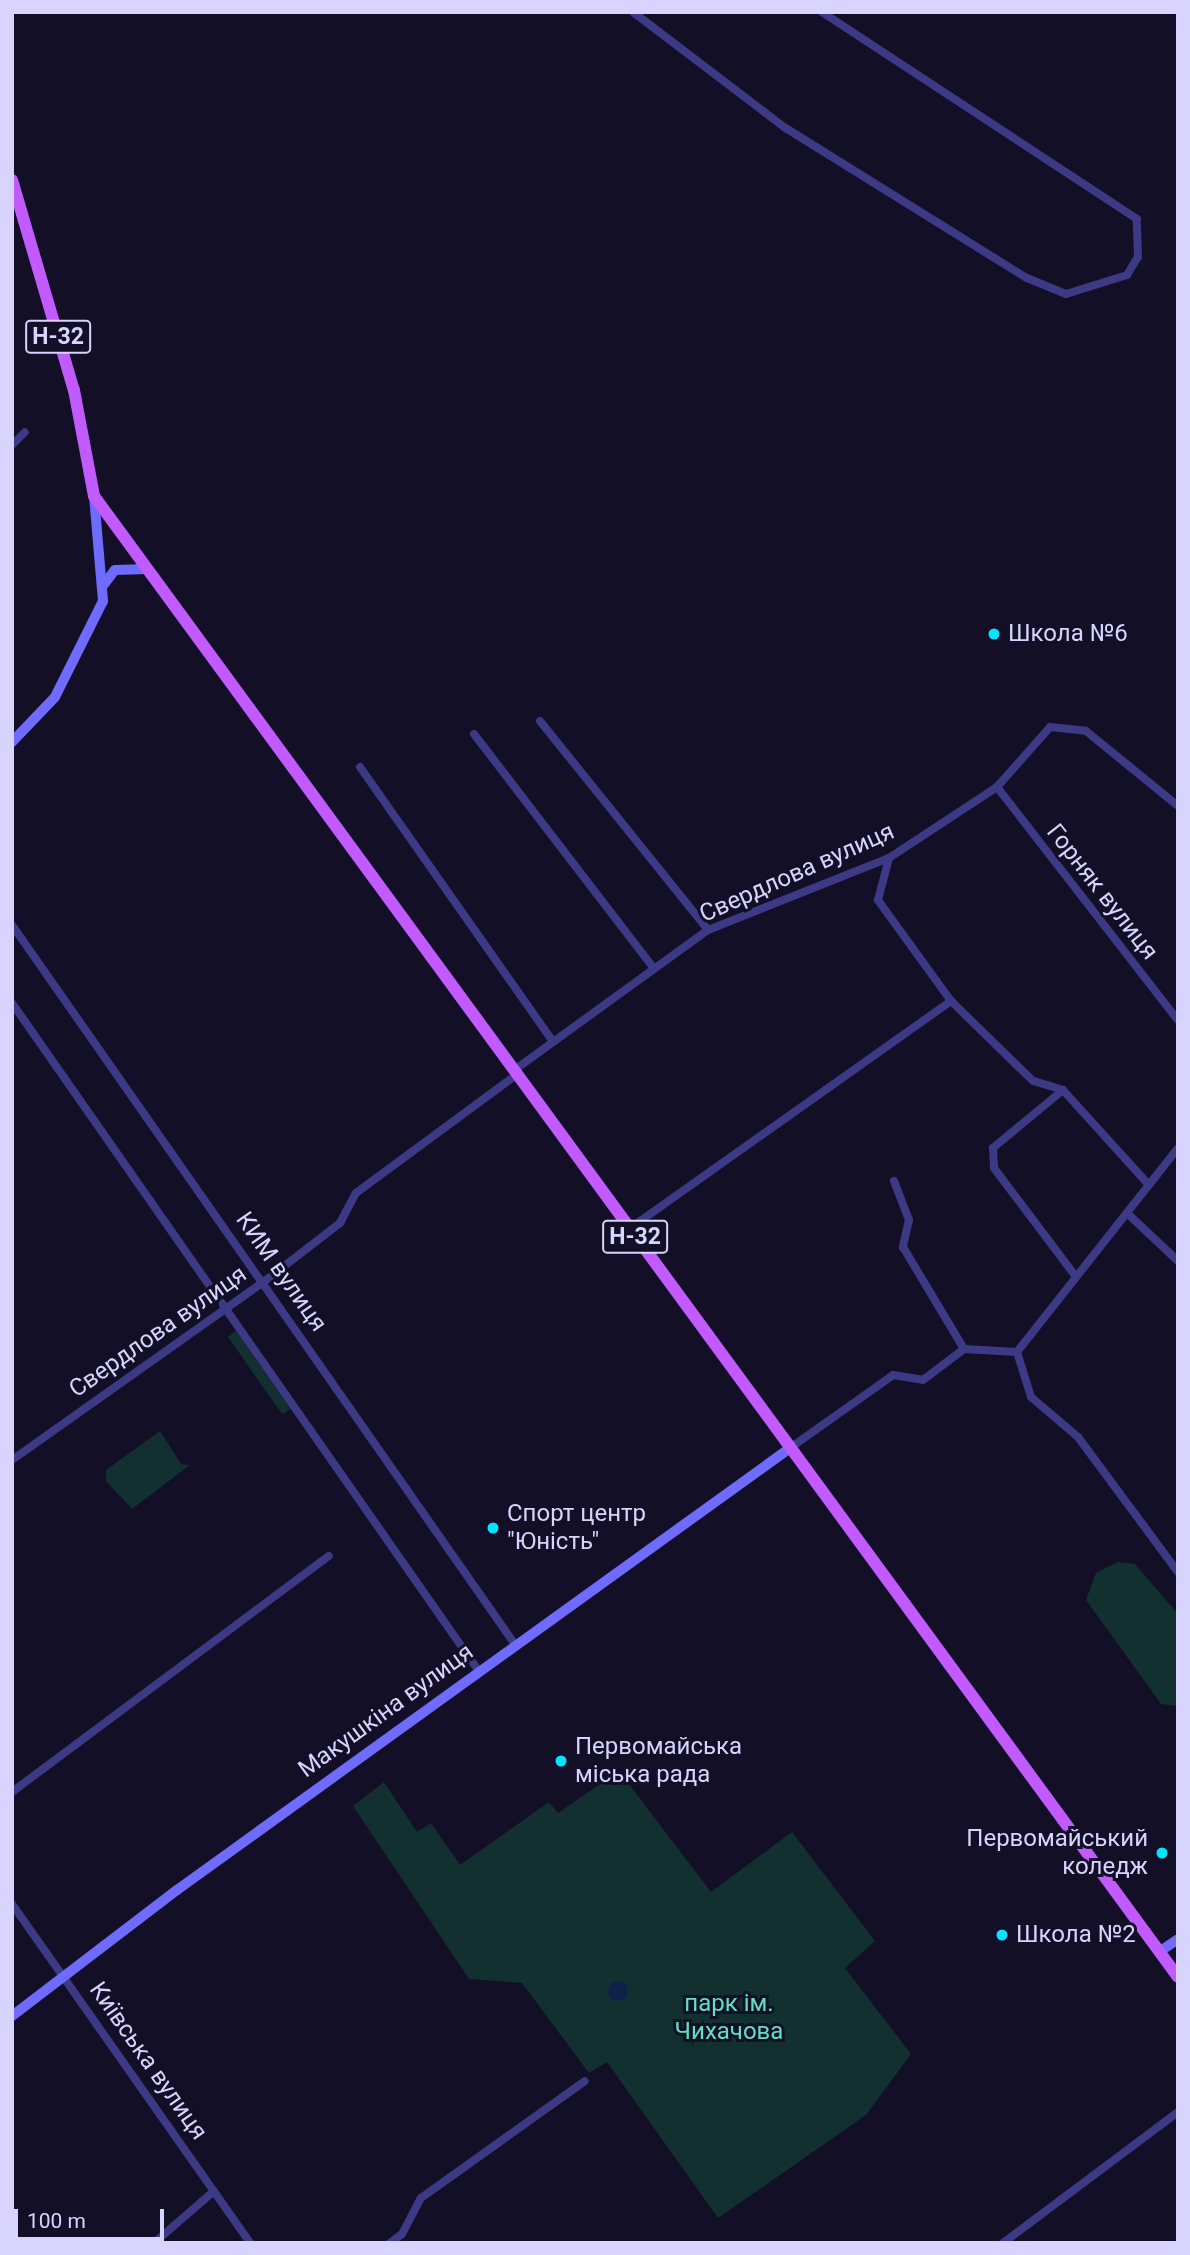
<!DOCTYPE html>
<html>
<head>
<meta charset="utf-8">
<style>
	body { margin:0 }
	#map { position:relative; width:1190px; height:2255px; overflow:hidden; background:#130f26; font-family:Roboto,sans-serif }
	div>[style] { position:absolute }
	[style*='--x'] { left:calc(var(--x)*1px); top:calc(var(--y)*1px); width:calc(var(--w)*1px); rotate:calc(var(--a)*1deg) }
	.green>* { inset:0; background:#12302f; transform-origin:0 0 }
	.water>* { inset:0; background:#0c2248 }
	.round { border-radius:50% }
	.street>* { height:8px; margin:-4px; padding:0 4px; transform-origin:4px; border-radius:4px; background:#3d3a85 }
	.secondary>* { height:10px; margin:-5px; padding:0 5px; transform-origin:5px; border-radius:5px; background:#6f6bff }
	.primary>* { height:12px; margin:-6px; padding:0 6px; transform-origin:6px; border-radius:6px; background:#c25bff }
	.dots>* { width:19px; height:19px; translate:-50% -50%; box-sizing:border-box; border:4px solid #130f26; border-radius:50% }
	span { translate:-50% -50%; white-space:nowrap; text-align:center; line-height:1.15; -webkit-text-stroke:6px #130f26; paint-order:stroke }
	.shield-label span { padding:2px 5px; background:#130f26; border:2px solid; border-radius:5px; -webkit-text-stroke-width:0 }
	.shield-label { font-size:23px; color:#d9d4ff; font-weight:700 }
	.poi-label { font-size:24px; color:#d9d4ff }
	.left { translate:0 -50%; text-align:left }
	.right { translate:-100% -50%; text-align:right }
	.street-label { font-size:24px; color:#d9d4ff }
	.park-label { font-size:24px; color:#5fe0c0 }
	.frame { position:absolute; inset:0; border:14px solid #d9d4ff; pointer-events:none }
	.scale { position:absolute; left:14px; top:2209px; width:150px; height:32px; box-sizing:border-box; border:4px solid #d9d4ff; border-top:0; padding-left:9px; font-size:21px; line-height:24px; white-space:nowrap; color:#d9d4ff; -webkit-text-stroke:5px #130f26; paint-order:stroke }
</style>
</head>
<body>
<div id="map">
	<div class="green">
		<div style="left:236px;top:1331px;width:95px;height:10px;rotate:55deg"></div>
		<div style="clip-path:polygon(160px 1431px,181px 1464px,190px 1465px,132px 1509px,106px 1481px,106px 1470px)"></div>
		<div style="clip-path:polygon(1135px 1564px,1178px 1614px,1178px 1706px,1161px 1704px,1086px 1600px,1096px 1573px,1118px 1562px)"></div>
		<div style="clip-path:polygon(619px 1771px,711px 1892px,792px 1832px,875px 1941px,845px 1968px,911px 2054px,866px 2115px,718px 2218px,607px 2062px,589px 2073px,522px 1983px,469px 1979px,353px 1806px,384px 1782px,417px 1832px,431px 1823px,460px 1865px,549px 1802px,558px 1813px)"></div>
	</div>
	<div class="water">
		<div class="round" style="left:608px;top:1981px;width:20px;height:20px"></div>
	</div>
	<div class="street">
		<div style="--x:633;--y:12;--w:190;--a:37.3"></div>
		<div style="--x:784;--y:127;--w:286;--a:31.9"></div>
		<div style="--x:1027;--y:278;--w:42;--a:22.3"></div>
		<div style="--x:1066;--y:294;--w:64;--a:-17.3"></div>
		<div style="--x:1127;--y:275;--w:21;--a:-59"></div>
		<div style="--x:1138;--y:257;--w:38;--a:-92"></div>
		<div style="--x:1137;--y:219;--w:377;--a:-146.7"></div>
		<div style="--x:12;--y:445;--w:18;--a:-45"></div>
		<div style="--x:540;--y:721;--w:268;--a:51.2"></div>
		<div style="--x:474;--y:734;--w:296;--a:52.5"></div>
		<div style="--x:360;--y:767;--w:336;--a:54.9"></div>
		<div style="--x:997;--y:787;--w:295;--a:52.2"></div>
		<div style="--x:12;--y:925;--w:876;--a:55.04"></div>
		<div style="--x:12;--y:1003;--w:814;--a:55.06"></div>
		<div style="--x:513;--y:1071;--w:241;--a:-35.9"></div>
		<div style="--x:708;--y:930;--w:195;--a:-21.7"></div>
		<div style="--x:889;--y:858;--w:129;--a:-33.3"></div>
		<div style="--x:997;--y:787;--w:80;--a:-48.5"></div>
		<div style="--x:1050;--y:727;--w:36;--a:6"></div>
		<div style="--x:1086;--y:731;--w:119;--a:39.2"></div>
		<div style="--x:1063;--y:1090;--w:91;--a:140.4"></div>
		<div style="--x:993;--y:1148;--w:20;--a:87"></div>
		<div style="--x:994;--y:1168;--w:136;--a:53"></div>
		<div style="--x:894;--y:1181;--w:42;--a:69"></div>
		<div style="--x:909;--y:1220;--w:28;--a:103"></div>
		<div style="--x:903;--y:1247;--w:119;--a:59.1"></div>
		<div style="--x:1149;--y:1185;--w:47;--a:-51.9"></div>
		<div style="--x:1127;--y:1213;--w:70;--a:43.3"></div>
		<div style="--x:629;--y:1229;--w:395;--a:-35.3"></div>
		<div style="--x:1017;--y:1352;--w:47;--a:72.7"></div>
		<div style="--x:1031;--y:1397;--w:62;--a:40.4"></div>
		<div style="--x:1078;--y:1437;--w:168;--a:53.5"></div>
		<div style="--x:790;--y:1448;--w:126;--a:-35.3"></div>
		<div style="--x:893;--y:1375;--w:30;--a:9"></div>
		<div style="--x:923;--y:1380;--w:51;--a:-37.1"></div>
		<div style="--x:964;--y:1349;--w:53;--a:3.2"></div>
		<div style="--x:1017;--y:1352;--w:213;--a:-51.7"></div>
		<div style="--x:1149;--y:1185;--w:128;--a:-132.2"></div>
		<div style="--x:1063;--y:1090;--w:31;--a:-163"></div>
		<div style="--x:1033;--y:1081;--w:115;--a:-135.7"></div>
		<div style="--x:951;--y:1001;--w:125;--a:-125.9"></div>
		<div style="--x:878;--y:900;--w:43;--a:-75.3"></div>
		<div style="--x:12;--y:1460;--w:310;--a:-35.3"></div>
		<div style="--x:265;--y:1281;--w:95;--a:-37.7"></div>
		<div style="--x:340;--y:1223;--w:34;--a:-62"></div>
		<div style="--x:356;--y:1193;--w:199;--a:-36.4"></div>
		<div style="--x:12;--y:1792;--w:395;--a:-36.7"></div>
		<div style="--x:12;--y:1904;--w:414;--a:54.9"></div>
		<div style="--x:154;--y:2243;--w:79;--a:-40.9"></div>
		<div style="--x:390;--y:2243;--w:15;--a:-37"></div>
		<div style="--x:402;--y:2234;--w:41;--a:-62.2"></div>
		<div style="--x:421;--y:2198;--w:201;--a:-35.5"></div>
		<div style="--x:1003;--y:2243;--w:219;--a:-36.8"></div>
	</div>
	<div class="secondary">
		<div style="--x:102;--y:587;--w:21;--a:-53"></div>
		<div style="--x:115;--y:570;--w:32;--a:-2"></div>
		<div style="--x:12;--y:742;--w:62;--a:-46.3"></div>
		<div style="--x:55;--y:697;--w:107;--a:-63.4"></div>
		<div style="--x:103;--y:601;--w:105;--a:-94.9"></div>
		<div style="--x:1159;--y:1952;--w:23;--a:-34"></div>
		<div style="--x:12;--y:2016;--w:208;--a:-37.4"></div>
		<div style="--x:177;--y:1890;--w:756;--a:-35.79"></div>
	</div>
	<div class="primary">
		<div style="--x:12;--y:180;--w:219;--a:73.6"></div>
		<div style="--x:74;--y:390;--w:108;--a:79.3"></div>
		<div style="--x:94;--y:496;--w:1835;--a:53.8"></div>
	</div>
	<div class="dots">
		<div style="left:994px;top:634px;background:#00e5ff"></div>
		<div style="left:493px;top:1528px;background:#00e5ff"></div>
		<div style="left:561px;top:1761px;background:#00e5ff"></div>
		<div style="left:1162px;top:1853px;background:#00e5ff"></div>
		<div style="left:1002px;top:1935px;background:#00e5ff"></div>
	</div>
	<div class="shield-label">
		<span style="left:58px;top:337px">Н-32</span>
		<span style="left:635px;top:1237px">Н-32</span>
	</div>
	<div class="poi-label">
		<span class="left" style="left:1008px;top:634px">Школа №6</span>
		<span class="left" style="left:507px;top:1528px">Спорт центр<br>"Юність"</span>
		<span class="left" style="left:575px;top:1761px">Первомайська<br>міська рада</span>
		<span class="right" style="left:1148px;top:1853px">Первомайський<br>коледж</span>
		<span class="left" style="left:1016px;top:1935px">Школа №2</span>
	</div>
	<div class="street-label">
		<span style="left:797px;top:873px;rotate:-24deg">Свердлова вулиця</span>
		<span style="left:1102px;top:892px;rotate:52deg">Горняк вулиця</span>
		<span style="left:281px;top:1272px;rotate:55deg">КИМ вулиця</span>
		<span style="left:158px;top:1332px;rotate:-35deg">Свердлова вулиця</span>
		<span style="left:386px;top:1711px;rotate:-36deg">Макушкіна вулиця</span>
		<span style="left:148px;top:2061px;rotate:55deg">Київська вулиця</span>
	</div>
	<div class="park-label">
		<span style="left:729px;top:2018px">парк ім.<br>Чихачова</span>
	</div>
	<div class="frame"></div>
	<div class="scale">100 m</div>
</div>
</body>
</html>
